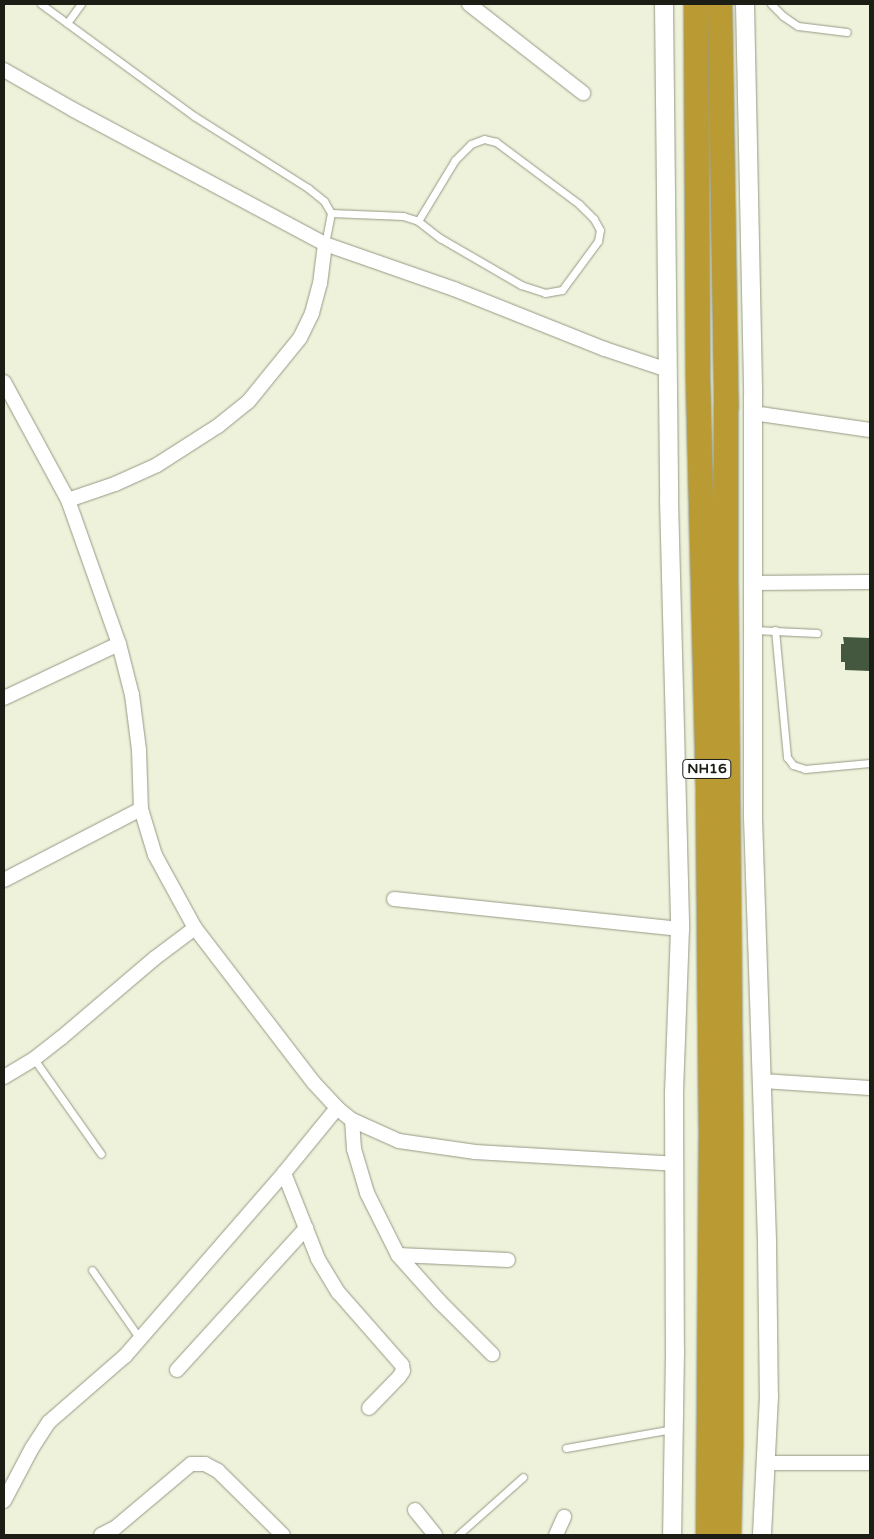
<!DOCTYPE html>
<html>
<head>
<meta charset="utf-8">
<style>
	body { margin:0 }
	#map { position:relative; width:874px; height:1539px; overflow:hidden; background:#eff2db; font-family:"Varela Round",sans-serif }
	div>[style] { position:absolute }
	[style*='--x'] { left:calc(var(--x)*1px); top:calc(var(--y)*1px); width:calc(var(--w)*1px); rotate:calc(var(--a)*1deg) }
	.building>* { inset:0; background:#44583f }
	.roads { filter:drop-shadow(0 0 1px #969984) drop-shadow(0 0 1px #969984) }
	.service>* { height:7px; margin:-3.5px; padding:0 3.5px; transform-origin:3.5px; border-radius:3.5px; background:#fff }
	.minor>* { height:14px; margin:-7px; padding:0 7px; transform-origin:7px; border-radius:7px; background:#fff }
	.tertiary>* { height:18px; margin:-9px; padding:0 9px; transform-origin:9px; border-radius:9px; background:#fff }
	.trunk>* { height:24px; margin:-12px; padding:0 12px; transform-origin:12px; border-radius:12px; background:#ba9a33 }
	span { translate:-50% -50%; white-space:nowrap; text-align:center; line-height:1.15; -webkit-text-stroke:5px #fff; paint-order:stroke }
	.shield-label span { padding:1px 4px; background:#fff; border:1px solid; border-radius:4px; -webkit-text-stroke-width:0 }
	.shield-label { font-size:14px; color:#1c1d14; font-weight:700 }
	.frame { position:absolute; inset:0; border:5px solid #1c1d14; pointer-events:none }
</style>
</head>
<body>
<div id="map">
	<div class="building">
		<div style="clip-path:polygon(843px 637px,870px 638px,870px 671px,845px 670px,845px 662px,841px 662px,841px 644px,844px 644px)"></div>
	</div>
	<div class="roads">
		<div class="service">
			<div style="--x:41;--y:4;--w:190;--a:36.2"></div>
			<div style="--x:194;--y:116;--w:135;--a:32.3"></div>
			<div style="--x:308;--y:188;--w:21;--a:39"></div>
			<div style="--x:324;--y:201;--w:14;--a:60"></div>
			<div style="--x:331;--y:213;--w:32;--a:101"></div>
			<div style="--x:771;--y:4;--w:17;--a:45"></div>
			<div style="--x:783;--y:16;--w:18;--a:34"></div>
			<div style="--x:798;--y:26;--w:49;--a:7"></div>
			<div style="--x:67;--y:23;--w:24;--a:-54"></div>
			<div style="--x:331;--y:213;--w:72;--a:2.4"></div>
			<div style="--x:403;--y:216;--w:16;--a:18"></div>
			<div style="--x:418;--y:221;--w:28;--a:38"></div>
			<div style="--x:440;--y:238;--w:94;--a:30.1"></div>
			<div style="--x:521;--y:285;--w:25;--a:18"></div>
			<div style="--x:545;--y:293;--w:17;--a:-10"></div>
			<div style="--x:562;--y:290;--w:61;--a:-53.7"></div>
			<div style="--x:598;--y:241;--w:11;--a:-80"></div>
			<div style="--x:600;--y:230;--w:13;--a:-119"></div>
			<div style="--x:594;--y:219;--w:21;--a:-135"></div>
			<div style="--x:579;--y:204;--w:104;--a:-143.2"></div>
			<div style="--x:496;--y:142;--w:12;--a:-166"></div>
			<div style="--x:484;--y:139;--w:14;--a:159"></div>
			<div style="--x:471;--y:144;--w:23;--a:135"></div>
			<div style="--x:455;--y:160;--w:71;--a:121.2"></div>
			<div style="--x:754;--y:630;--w:63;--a:2.7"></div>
			<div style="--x:775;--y:630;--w:128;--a:84.6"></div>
			<div style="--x:787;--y:757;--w:10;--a:53"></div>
			<div style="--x:793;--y:765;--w:13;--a:18"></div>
			<div style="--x:805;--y:769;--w:65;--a:-5.3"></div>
			<div style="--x:34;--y:1059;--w:116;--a:54.8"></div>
			<div style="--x:92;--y:1270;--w:84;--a:55.2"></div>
			<div style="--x:566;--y:1448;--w:109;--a:-10.1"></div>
			<div style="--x:458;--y:1535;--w:87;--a:-41.7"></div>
		</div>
		<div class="minor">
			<div style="--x:469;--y:4;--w:145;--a:38"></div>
			<div style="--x:4;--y:70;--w:78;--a:29.8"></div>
			<div style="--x:72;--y:109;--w:287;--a:28.1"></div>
			<div style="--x:325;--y:244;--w:137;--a:19.2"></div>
			<div style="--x:454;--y:289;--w:162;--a:21.7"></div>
			<div style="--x:605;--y:349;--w:66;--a:18.4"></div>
			<div style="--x:4;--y:382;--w:134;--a:61.5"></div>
			<div style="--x:68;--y:500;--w:153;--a:70.5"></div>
			<div style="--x:119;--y:644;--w:53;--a:75.7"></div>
			<div style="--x:132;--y:695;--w:55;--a:82.7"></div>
			<div style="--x:139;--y:750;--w:59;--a:88.1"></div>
			<div style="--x:141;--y:809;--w:48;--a:73.1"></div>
			<div style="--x:155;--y:855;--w:83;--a:61.3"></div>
			<div style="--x:195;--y:928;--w:195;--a:52.5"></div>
			<div style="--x:314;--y:1083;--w:34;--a:47"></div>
			<div style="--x:337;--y:1108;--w:19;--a:39"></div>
			<div style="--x:352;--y:1120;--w:51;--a:24.1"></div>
			<div style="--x:399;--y:1141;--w:77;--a:8.2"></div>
			<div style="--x:475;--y:1152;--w:200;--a:3.4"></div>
			<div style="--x:753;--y:413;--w:118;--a:8.3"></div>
			<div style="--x:68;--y:500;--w:50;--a:-18.8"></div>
			<div style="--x:115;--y:484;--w:46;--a:-24.3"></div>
			<div style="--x:157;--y:465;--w:72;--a:-32.6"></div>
			<div style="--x:218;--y:426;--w:38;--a:-39"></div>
			<div style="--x:248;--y:402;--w:82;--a:-50.9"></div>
			<div style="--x:300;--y:338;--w:28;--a:-64"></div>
			<div style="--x:312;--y:313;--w:30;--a:-75"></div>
			<div style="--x:320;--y:284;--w:40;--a:-82.9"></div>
			<div style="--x:753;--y:583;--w:117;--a:-0.5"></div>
			<div style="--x:4;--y:698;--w:127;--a:-25.2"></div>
			<div style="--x:4;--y:880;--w:154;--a:-27.4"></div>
			<div style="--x:394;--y:899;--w:288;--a:6"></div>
			<div style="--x:4;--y:1077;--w:35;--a:-31"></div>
			<div style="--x:34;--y:1059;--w:34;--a:-38"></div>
			<div style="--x:61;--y:1038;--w:123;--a:-40.4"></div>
			<div style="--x:155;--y:958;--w:50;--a:-36.9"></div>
			<div style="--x:762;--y:1081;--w:108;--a:3.7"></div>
			<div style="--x:352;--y:1120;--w:29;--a:86"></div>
			<div style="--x:354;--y:1149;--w:46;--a:73.5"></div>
			<div style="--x:367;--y:1193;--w:69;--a:63.4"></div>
			<div style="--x:398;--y:1255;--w:63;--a:48.2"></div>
			<div style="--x:440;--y:1302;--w:74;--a:45"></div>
			<div style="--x:284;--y:1173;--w:92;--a:68.4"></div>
			<div style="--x:318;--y:1259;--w:39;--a:59"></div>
			<div style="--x:338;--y:1292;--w:97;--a:48.8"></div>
			<div style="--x:402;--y:1365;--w:6;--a:81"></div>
			<div style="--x:403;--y:1371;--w:7;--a:124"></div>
			<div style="--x:399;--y:1377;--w:43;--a:134.1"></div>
			<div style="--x:398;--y:1255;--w:110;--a:2.6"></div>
			<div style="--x:177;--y:1370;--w:192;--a:-47.7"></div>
			<div style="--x:766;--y:1463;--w:104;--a:0"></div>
			<div style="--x:4;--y:1501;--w:60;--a:-62.2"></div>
			<div style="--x:32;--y:1448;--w:31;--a:-57"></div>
			<div style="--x:49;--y:1422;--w:101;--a:-41"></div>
			<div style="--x:125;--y:1356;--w:242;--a:-49"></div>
			<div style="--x:284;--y:1173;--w:84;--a:-50.8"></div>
			<div style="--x:415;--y:1510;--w:32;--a:51"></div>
			<div style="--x:101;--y:1535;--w:16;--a:-27"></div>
			<div style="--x:115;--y:1528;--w:99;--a:-40.1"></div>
			<div style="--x:191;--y:1464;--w:14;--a:0"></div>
			<div style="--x:205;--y:1464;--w:15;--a:28"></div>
			<div style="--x:218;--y:1471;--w:91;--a:44.6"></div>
			<div style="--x:556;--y:1535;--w:20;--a:-66"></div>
		</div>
		<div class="tertiary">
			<div style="--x:664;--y:4;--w:496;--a:89.4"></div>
			<div style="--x:669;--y:500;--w:429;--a:88.5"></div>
			<div style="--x:680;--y:929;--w:165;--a:92.1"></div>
			<div style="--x:674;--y:1094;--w:257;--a:89.8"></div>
			<div style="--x:675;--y:1351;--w:184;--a:90.9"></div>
			<div style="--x:745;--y:4;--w:392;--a:88.8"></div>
			<div style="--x:753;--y:396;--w:422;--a:90"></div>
			<div style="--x:753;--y:818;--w:425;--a:88.1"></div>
			<div style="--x:767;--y:1243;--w:153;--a:89.3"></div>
			<div style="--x:769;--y:1396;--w:139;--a:92.9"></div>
		</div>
		<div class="trunk">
			<div style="--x:696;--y:4;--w:375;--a:89.7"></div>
			<div style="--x:698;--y:379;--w:416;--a:88.6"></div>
			<div style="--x:708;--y:795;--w:333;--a:89.5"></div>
			<div style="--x:711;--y:1128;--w:407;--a:90.4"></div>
			<div style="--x:720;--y:4;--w:404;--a:89.1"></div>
			<div style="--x:726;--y:408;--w:172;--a:90"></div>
			<div style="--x:726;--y:580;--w:553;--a:89.48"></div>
			<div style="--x:731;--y:1133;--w:312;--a:90"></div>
			<div style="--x:731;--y:1445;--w:90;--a:91.3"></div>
		</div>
	</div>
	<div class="shield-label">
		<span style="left:707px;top:769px">NH16</span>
	</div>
	<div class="frame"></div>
</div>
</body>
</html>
